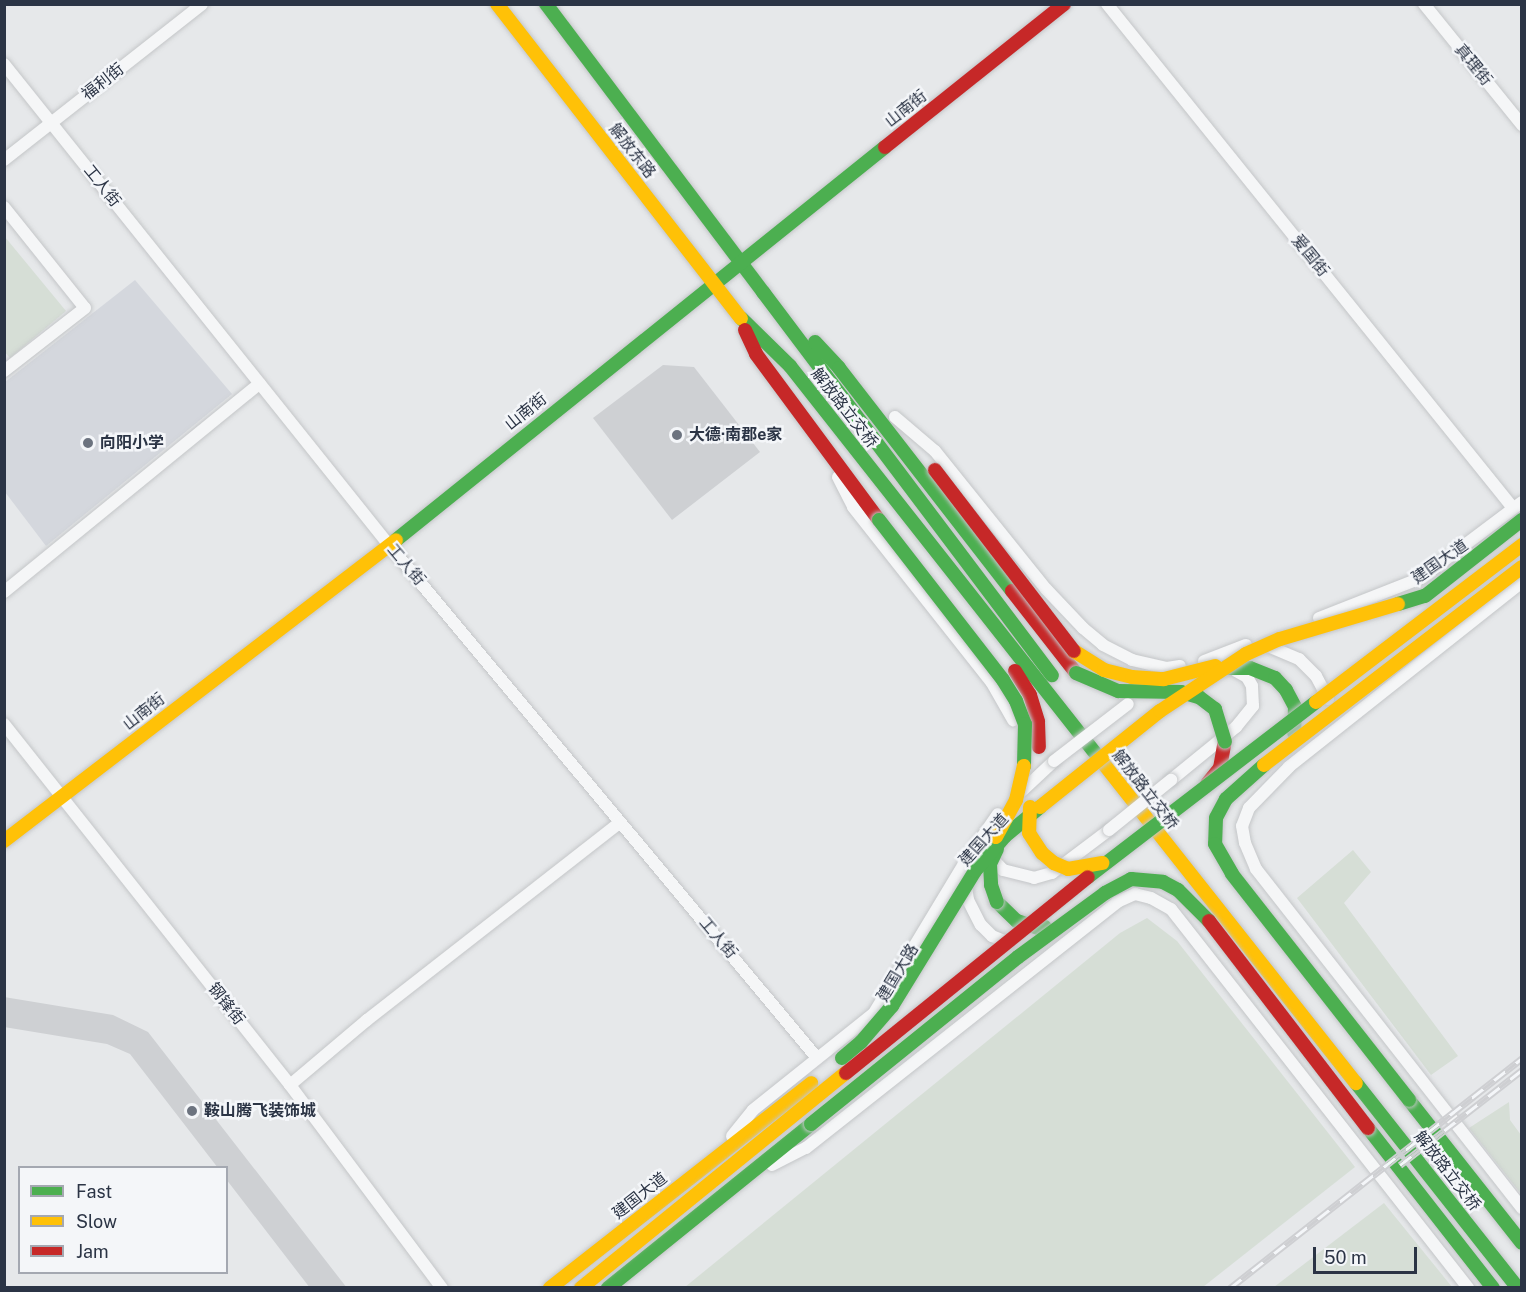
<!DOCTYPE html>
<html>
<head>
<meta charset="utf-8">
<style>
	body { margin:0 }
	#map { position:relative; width:1526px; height:1292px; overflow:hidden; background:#e6e8ea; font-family:"Public Sans","Noto Sans SC",sans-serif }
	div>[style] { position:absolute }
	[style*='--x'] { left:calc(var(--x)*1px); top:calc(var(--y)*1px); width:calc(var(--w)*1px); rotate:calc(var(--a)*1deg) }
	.built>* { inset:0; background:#d4d7dd }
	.green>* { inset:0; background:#d6ded6 }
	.building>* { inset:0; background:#ced0d3 }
	.roads { filter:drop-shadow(0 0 2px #c4c6c8) drop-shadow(0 0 2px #c4c6c8) }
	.street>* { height:12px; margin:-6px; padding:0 6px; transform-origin:6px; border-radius:6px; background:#f5f6f7 }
	.fast>* { height:14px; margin:-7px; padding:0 7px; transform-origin:7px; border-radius:7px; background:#4caf50 }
	.slow>* { height:14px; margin:-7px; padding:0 7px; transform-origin:7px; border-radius:7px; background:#ffc107 }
	.jam>* { height:14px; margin:-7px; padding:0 7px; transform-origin:7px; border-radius:7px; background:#c62828 }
	.rail>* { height:7px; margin-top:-3.5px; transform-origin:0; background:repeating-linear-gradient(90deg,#f4f6f9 0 14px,#cecfd2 0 28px); box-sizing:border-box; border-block:2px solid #cecfd2 }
	.bridges { filter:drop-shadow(0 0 2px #c4c6c8) drop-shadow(0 0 2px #c4c6c8) }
	.street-bridge>* { height:12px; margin:-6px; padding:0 6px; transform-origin:6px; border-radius:6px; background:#f5f6f7 }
	.fast-bridge>* { height:14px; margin:-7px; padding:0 7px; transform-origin:7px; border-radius:7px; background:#4caf50 }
	.slow-bridge>* { height:14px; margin:-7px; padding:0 7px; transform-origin:7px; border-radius:7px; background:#ffc107 }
	.jam-bridge>* { height:14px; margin:-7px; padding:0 7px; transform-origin:7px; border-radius:7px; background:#c62828 }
	.dots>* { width:16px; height:16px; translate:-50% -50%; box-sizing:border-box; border:3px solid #f4f6f9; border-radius:50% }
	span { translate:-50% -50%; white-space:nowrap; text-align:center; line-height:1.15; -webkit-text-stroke:5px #f4f6f9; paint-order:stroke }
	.street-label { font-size:16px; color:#2b3445 }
	.poi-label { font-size:16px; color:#2b3445; font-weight:700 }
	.left { translate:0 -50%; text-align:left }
	.frame { position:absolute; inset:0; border:6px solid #2b3445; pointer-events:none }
	.legend { position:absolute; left:18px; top:1166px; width:210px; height:108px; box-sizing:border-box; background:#f4f6f9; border:2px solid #a4a8b1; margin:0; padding:8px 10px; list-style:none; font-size:18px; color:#2b3445 }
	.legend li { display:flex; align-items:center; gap:12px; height:30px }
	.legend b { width:30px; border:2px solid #a4a8b1 }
	.scale { position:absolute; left:1313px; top:1247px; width:104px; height:27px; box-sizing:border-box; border:3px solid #2b3445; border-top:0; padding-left:8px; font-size:18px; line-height:21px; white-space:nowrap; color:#2b3445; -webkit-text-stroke:4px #f4f6f9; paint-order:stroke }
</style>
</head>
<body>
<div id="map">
	<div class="built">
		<div style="clip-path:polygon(135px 280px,232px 394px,46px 546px,5px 492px,5px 382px)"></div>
	</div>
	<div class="green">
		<div style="clip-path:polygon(5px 237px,66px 311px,10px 358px,4px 351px)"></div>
		<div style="clip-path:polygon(1353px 850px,1371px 872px,1344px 903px,1458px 1056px,1431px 1075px,1297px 898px)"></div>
		<div style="clip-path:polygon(1147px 918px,1177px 941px,1355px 1167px,1203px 1287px,685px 1287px,1120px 933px)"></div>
		<div style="clip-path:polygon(1509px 1102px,1510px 1120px,1521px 1135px,1521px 1194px,1469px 1128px)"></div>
		<div style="clip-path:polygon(1384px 1203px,1452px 1287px,1274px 1287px)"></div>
	</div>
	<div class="building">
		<div style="clip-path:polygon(663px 365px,694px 367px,760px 452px,672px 520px,593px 418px)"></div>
		<div style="clip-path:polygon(4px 997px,113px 1015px,148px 1032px,347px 1288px,310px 1288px,226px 1179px,226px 1168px,218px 1168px,130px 1054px,107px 1044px,4px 1027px)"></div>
	</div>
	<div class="roads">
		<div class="street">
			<div style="--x:1107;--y:4;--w:647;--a:51.15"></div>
			<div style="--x:1424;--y:4;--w:156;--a:51"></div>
			<div style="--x:4;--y:64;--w:616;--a:51.33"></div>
			<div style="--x:389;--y:545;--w:668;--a:50.16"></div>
			<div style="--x:4;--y:160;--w:252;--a:-38.2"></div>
			<div style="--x:4;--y:207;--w:129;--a:51.3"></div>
			<div style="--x:85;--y:308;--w:103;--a:142.1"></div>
			<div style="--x:895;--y:417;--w:52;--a:40.4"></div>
			<div style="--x:935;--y:451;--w:177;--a:51.2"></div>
			<div style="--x:1046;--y:589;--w:54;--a:46.5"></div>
			<div style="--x:1083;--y:628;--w:26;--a:40"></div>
			<div style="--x:1103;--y:645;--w:33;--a:27"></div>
			<div style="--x:1132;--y:660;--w:36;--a:13"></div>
			<div style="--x:1167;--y:668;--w:13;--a:-9"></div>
			<div style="--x:838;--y:477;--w:34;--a:63"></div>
			<div style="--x:853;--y:507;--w:224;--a:51.7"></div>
			<div style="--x:992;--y:683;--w:43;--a:60.4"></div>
			<div style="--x:1522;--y:582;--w:298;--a:141.6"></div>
			<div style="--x:1289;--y:767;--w:57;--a:134.3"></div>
			<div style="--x:1249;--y:808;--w:19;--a:111"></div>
			<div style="--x:1242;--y:826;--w:17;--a:80"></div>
			<div style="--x:1245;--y:843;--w:28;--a:67"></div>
			<div style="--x:1256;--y:869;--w:431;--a:51.9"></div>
			<div style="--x:4;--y:592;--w:330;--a:-39.2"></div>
			<div style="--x:1319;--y:618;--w:110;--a:-21.4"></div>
			<div style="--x:1421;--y:578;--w:126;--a:-37"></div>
			<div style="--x:1268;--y:646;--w:34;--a:23"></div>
			<div style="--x:1299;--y:659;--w:24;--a:45"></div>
			<div style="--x:1316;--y:676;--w:26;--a:62"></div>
			<div style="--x:1204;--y:661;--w:45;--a:-20.9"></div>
			<div style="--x:4;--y:724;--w:461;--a:51.6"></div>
			<div style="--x:290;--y:1085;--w:254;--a:53.2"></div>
			<div style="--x:1171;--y:780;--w:84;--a:-39.2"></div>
			<div style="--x:1236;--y:727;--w:27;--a:-51"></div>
			<div style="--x:1253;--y:706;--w:20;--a:-93"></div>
			<div style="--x:1252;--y:686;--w:10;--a:-119"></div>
			<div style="--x:1247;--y:677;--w:13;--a:-151"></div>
			<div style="--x:1022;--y:791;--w:44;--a:-43.2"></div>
			<div style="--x:990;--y:856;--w:19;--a:47"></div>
			<div style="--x:1003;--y:870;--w:32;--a:14"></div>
			<div style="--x:1034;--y:878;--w:19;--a:-16"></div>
			<div style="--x:1052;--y:873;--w:71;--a:-37"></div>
			<div style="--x:966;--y:887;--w:13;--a:81"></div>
			<div style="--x:968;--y:900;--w:28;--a:63"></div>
			<div style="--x:981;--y:925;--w:16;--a:45"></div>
			<div style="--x:992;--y:936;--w:18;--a:22"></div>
			<div style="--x:290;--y:1085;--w:101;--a:-40.2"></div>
			<div style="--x:367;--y:1020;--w:321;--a:-38"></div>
			<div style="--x:732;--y:1136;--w:33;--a:-51"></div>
			<div style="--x:753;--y:1110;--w:155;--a:-38.7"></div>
			<div style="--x:874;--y:1013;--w:176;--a:-58.9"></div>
			<div style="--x:965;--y:862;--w:58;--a:-55.5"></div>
			<div style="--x:772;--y:1165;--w:38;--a:-27"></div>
			<div style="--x:806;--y:1148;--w:397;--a:-38.3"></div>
			<div style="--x:1117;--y:902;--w:20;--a:-24"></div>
			<div style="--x:1135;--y:894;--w:16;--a:14"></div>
			<div style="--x:1151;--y:898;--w:23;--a:29"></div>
			<div style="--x:1171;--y:909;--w:482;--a:51.9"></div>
		</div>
		<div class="fast">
			<div style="--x:546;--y:4;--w:361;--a:53"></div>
			<div style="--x:763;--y:292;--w:480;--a:53"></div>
			<div style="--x:741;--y:318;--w:69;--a:44.4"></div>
			<div style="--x:790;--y:366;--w:506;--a:51.75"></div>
			<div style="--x:815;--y:342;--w:35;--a:47"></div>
			<div style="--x:839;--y:368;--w:282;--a:52.2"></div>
			<div style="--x:396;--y:540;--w:627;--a:-38.79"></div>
			<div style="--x:1225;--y:668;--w:25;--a:0"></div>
			<div style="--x:1250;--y:668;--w:27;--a:22"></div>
			<div style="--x:1275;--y:678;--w:16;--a:47"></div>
			<div style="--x:1286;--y:690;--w:19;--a:62"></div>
			<div style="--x:1295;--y:707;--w:26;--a:92"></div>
			<div style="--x:997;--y:902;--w:28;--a:44"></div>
			<div style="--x:1017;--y:921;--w:22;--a:18"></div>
			<div style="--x:1038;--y:928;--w:7;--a:-8"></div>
			<div style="--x:1356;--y:1083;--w:261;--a:51.7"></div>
			<div style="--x:1409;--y:1100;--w:182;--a:51.7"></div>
			<div style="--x:1368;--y:1128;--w:203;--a:52"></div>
			<div style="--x:608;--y:1288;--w:261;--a:-38.9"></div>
		</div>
		<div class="slow">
			<div style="--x:497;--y:4;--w:398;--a:52.2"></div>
			<div style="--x:1103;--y:763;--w:408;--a:51.7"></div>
			<div style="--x:4;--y:841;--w:494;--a:-37.5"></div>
			<div style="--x:550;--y:1288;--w:332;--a:-38.1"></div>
		</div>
		<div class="jam">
			<div style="--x:885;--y:147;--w:229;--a:-38.6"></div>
			<div style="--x:745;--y:330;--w:26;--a:65"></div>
			<div style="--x:756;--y:354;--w:207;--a:53.5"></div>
			<div style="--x:1012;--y:591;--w:104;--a:52"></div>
			<div style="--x:1015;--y:671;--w:28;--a:58"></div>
			<div style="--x:1030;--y:695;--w:28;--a:73"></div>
			<div style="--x:1038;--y:722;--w:25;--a:88"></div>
			<div style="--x:1207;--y:784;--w:21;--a:-51"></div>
			<div style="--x:1220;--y:768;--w:27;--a:-80"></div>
		</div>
	</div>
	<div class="rail">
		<div style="--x:1400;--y:1165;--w:155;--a:-37.9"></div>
		<div style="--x:1230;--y:1288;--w:372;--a:-38.2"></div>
	</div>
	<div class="bridges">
		<div class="street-bridge">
			<div style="--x:1054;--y:761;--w:93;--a:-37.6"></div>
			<div style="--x:1109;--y:830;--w:80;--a:-38.9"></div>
		</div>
		<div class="fast-bridge">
			<div style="--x:879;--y:520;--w:202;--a:52.2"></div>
			<div style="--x:1003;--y:680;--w:25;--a:58"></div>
			<div style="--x:1016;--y:701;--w:25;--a:69"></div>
			<div style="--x:1025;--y:724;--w:42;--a:91.4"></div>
			<div style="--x:1398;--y:604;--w:28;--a:-17"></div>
			<div style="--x:1425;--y:596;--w:123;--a:-38.1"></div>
			<div style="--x:1076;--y:673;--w:46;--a:23.2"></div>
			<div style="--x:1118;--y:691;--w:63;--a:0.9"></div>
			<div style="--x:1181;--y:692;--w:19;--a:16"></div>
			<div style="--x:1199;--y:697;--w:20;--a:37"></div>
			<div style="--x:1215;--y:709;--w:34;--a:73"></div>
			<div style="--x:1264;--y:765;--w:51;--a:138.2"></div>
			<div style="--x:1226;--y:799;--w:21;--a:118"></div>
			<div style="--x:1216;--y:818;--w:26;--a:92"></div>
			<div style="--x:1215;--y:844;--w:34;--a:60"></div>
			<div style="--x:1232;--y:874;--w:287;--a:51.9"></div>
			<div style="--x:997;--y:849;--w:17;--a:115"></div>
			<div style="--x:990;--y:864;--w:21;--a:87"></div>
			<div style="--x:991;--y:885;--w:18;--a:71"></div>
			<div style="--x:1088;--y:877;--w:287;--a:-37.5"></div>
			<div style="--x:842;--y:1058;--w:25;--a:-40"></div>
			<div style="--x:861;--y:1042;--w:48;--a:-49.3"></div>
			<div style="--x:892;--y:1006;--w:158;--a:-58.4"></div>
			<div style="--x:975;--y:871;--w:46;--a:-49.4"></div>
			<div style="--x:1005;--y:836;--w:45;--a:-39.6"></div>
			<div style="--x:811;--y:1124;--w:266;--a:-38.9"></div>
			<div style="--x:1018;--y:957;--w:108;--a:-36.3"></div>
			<div style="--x:1105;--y:893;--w:30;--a:-28"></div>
			<div style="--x:1131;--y:879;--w:32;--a:5"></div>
			<div style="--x:1163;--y:882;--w:17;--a:28"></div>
			<div style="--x:1178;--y:890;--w:44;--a:45"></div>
		</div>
		<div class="slow-bridge">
			<div style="--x:1074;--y:651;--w:36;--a:32"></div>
			<div style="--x:1104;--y:670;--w:29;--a:14"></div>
			<div style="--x:1132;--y:677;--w:32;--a:4"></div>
			<div style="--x:1164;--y:679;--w:53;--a:-14.3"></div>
			<div style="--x:1316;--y:702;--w:259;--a:-37.3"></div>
			<div style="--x:1264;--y:765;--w:325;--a:-37.5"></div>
			<div style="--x:1030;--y:807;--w:26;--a:92"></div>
			<div style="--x:1029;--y:833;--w:24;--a:57"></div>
			<div style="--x:1042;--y:853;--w:16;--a:40"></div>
			<div style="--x:1054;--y:863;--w:15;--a:23"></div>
			<div style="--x:1068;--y:869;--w:35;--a:-10"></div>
			<div style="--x:1040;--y:807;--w:154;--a:-38.7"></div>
			<div style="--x:1160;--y:711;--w:103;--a:-33.5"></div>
			<div style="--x:1246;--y:654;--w:37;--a:-24"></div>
			<div style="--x:1280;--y:639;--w:123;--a:-16.5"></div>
			<div style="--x:996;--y:837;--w:42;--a:-61.6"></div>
			<div style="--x:1016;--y:800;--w:35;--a:-77"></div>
			<div style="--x:581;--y:1288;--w:341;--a:-39.1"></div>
		</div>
		<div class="jam-bridge">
			<div style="--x:935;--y:470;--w:228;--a:52.5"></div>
			<div style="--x:1209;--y:921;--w:261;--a:52.5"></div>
			<div style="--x:846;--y:1073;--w:311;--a:-39"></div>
		</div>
	</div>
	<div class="dots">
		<div style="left:677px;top:435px;background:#6c737f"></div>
		<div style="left:88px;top:443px;background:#6c737f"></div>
		<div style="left:192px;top:1111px;background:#6c737f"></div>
	</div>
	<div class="street-label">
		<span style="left:1473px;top:65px;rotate:51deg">真理街</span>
		<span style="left:103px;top:82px;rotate:-38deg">福利街</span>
		<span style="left:906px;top:109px;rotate:-38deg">山南街</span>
		<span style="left:632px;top:151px;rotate:52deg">解放东路</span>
		<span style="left:102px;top:186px;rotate:51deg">工人街</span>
		<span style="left:1310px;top:256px;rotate:51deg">爱国街</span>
		<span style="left:844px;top:408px;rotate:52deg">解放路立交桥</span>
		<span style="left:526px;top:412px;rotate:-39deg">山南街</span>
		<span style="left:1440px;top:562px;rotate:-35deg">建国大道</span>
		<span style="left:406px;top:565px;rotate:50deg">工人街</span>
		<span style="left:144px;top:712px;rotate:-38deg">山南街</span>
		<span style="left:1145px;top:790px;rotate:52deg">解放路立交桥</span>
		<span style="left:984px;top:840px;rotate:-48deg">建国大道</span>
		<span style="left:718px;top:938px;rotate:50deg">工人街</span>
		<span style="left:898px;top:973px;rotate:-59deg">建国大路</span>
		<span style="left:226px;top:1004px;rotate:52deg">钢锋街</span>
		<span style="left:1447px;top:1171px;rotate:52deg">解放路立交桥</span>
		<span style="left:640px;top:1196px;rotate:-38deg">建国大道</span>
	</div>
	<div class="poi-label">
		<span class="left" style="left:689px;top:435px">大德·南郡e家</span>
		<span class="left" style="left:100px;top:443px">向阳小学</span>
		<span class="left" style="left:204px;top:1111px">鞍山腾飞装饰城</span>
	</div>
	<div class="frame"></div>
	<ul class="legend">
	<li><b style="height:8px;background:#4caf50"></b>Fast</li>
	<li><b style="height:8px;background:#ffc107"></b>Slow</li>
	<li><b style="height:8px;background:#c62828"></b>Jam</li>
	</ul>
	<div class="scale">50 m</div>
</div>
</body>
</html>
